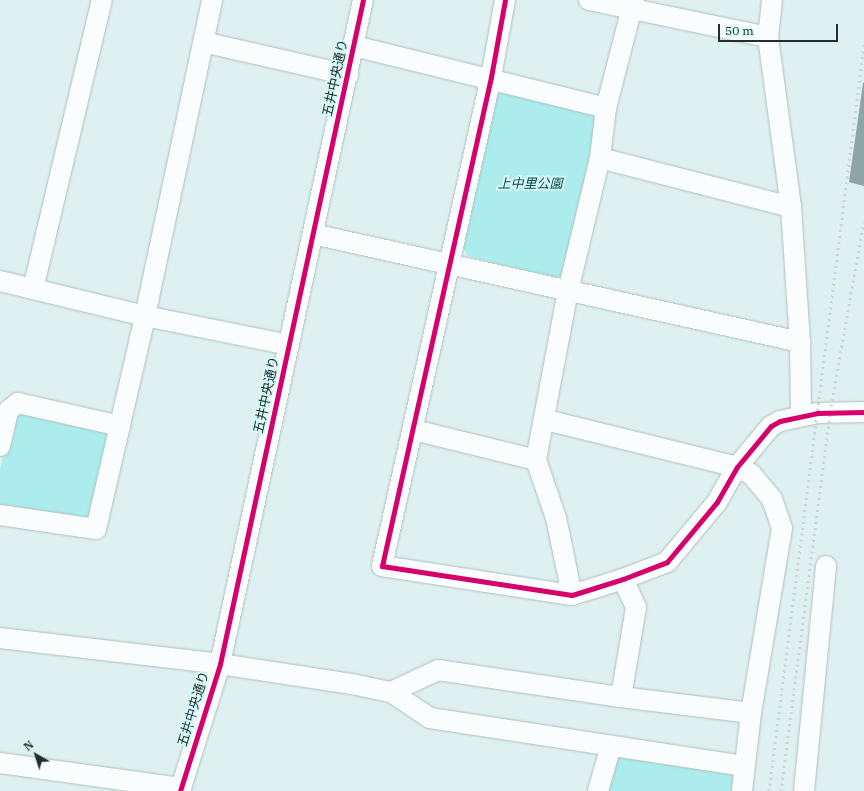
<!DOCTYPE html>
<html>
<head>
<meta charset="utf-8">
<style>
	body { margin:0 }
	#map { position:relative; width:864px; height:791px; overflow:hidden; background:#def0f0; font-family:"IBM Plex Serif","Noto Sans JP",serif }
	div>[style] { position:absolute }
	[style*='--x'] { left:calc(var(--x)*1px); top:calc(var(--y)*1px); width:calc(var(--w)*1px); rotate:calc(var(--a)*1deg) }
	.green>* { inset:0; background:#acecec }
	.building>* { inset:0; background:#8fa5a5 }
	.roads { filter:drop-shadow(0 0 1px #b0bebe) drop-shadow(0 0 1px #b0bebe) }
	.minor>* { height:20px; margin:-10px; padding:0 10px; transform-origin:10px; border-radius:10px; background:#fafdfd }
	.rail>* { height:3px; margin-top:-1.5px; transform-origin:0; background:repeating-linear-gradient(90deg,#cfd4d4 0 2px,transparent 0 6px) }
	.cycleway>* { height:5px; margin:-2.5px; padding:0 2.5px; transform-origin:2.5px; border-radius:2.5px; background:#d6006c }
	span { translate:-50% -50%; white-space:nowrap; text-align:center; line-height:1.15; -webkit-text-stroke:4px #d6f8f8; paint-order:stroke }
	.street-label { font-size:13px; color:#212e2e }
	.park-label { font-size:13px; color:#09494a; font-style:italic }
	.north { position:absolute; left:16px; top:735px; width:40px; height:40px; -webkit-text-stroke:3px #d6f8f8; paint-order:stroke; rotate:321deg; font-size:11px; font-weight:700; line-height:16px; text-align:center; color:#212e2e }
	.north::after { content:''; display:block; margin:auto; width:14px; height:18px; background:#212e2e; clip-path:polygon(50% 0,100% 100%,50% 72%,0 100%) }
	.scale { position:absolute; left:718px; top:24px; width:120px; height:18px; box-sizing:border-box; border:2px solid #212e2e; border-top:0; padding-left:5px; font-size:12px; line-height:14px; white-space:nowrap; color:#212e2e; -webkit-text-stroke:3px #d6f8f8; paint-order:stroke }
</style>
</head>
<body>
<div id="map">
	<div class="green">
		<div style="clip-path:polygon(503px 91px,592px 113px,598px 121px,567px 270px,556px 279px,468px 256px,462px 246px,493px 97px)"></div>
		<div style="clip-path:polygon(23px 411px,108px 431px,111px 437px,92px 515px,85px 519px,0 507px,0 469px,13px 419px)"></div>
		<div style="clip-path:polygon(617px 754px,734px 774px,732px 791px,606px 791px)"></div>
	</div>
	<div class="building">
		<div style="clip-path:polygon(863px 83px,864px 83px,864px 186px,849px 182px)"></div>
	</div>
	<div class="roads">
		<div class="minor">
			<div style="--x:505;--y:0;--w:78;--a:100.3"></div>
			<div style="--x:491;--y:77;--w:501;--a:102.57"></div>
			<div style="--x:382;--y:566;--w:192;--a:8.7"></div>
			<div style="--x:572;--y:595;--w:53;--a:-17.4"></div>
			<div style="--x:623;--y:579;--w:47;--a:-21.1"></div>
			<div style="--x:667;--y:562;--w:78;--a:-50.2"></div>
			<div style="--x:717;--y:502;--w:40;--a:-60.3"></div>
			<div style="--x:737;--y:467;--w:53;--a:-50.3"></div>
			<div style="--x:771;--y:426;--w:10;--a:-29"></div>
			<div style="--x:780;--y:421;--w:38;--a:-12"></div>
			<div style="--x:817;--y:413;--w:47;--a:-1.2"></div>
			<div style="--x:589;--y:0;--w:183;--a:11.7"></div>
			<div style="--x:772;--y:0;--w:37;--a:96"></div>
			<div style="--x:768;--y:37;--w:172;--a:82.3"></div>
			<div style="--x:791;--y:207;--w:135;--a:86.2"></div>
			<div style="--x:800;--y:342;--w:73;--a:89.2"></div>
			<div style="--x:203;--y:42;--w:149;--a:12.8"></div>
			<div style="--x:354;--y:46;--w:260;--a:13.8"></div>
			<div style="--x:600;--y:158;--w:197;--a:14.4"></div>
			<div style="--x:313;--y:234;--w:499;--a:12.5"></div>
			<div style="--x:0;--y:281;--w:149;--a:13.6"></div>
			<div style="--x:145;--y:316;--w:147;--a:11.4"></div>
			<div style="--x:33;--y:289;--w:297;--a:-76.6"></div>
			<div style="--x:546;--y:420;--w:197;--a:13.8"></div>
			<div style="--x:737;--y:467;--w:16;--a:27"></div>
			<div style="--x:751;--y:474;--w:33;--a:50"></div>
			<div style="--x:772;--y:499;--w:31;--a:71"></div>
			<div style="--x:782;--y:528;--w:188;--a:99.5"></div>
			<div style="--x:751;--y:713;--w:79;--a:96.6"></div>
			<div style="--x:414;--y:430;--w:126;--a:13.8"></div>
			<div style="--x:0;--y:446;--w:36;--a:-77"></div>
			<div style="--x:8;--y:411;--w:13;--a:-39"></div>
			<div style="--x:18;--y:403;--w:105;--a:12.7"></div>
			<div style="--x:0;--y:515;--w:97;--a:8.3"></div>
			<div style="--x:96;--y:529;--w:219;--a:-77"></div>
			<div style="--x:145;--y:316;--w:323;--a:-78"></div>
			<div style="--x:572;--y:595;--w:79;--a:-101.7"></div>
			<div style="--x:556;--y:518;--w:61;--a:-109"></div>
			<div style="--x:536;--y:460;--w:172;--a:-79.3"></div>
			<div style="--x:568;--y:291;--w:137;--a:-76.5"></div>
			<div style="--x:600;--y:158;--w:50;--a:-83.2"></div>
			<div style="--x:606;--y:108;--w:112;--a:-75.5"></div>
			<div style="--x:0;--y:638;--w:222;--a:6.7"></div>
			<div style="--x:220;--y:664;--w:134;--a:8.6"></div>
			<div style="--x:352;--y:684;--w:40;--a:12"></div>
			<div style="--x:391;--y:692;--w:47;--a:33.7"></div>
			<div style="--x:430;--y:718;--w:317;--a:8.7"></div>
			<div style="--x:391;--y:692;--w:52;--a:-25.1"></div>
			<div style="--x:438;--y:670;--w:185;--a:8.4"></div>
			<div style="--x:621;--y:697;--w:131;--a:7"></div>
			<div style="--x:621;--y:697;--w:91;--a:-80.5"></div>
			<div style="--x:636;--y:607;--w:31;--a:-115"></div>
			<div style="--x:0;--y:763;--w:183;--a:7.9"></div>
			<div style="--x:180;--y:791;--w:133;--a:-72.5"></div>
			<div style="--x:220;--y:664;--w:679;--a:-77.85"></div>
			<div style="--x:598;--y:791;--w:47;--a:-73.9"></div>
			<div style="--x:804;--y:791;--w:226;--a:-84.4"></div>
		</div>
	</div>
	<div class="rail">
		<div style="--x:769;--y:791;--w:752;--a:-82.74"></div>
		<div style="--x:781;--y:791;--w:382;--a:-82.6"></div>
		<div style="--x:830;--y:412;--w:193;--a:-79.9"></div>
	</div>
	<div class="cycleway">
		<div style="--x:505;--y:0;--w:78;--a:100.3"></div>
		<div style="--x:491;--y:77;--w:501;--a:102.57"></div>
		<div style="--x:382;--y:566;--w:192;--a:8.7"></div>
		<div style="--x:572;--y:595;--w:53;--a:-17.4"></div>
		<div style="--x:623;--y:579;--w:47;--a:-21.1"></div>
		<div style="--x:667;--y:562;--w:78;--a:-50.2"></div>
		<div style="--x:717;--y:502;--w:40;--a:-60.3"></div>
		<div style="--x:737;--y:467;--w:53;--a:-50.3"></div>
		<div style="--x:771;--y:426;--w:10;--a:-29"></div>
		<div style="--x:780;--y:421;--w:38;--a:-12"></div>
		<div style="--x:817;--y:413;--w:47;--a:-1.2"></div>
		<div style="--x:180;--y:791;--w:133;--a:-72.5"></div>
		<div style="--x:220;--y:664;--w:679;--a:-77.85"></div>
	</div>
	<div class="street-label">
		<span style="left:336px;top:78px;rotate:-78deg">五井中央通り</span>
		<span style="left:267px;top:395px;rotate:-78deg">五井中央通り</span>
		<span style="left:194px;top:709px;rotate:-73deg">五井中央通り</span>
	</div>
	<div class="park-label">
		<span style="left:530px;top:184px">上中里公園</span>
	</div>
	<div class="north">N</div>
	<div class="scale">50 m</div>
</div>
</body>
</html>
